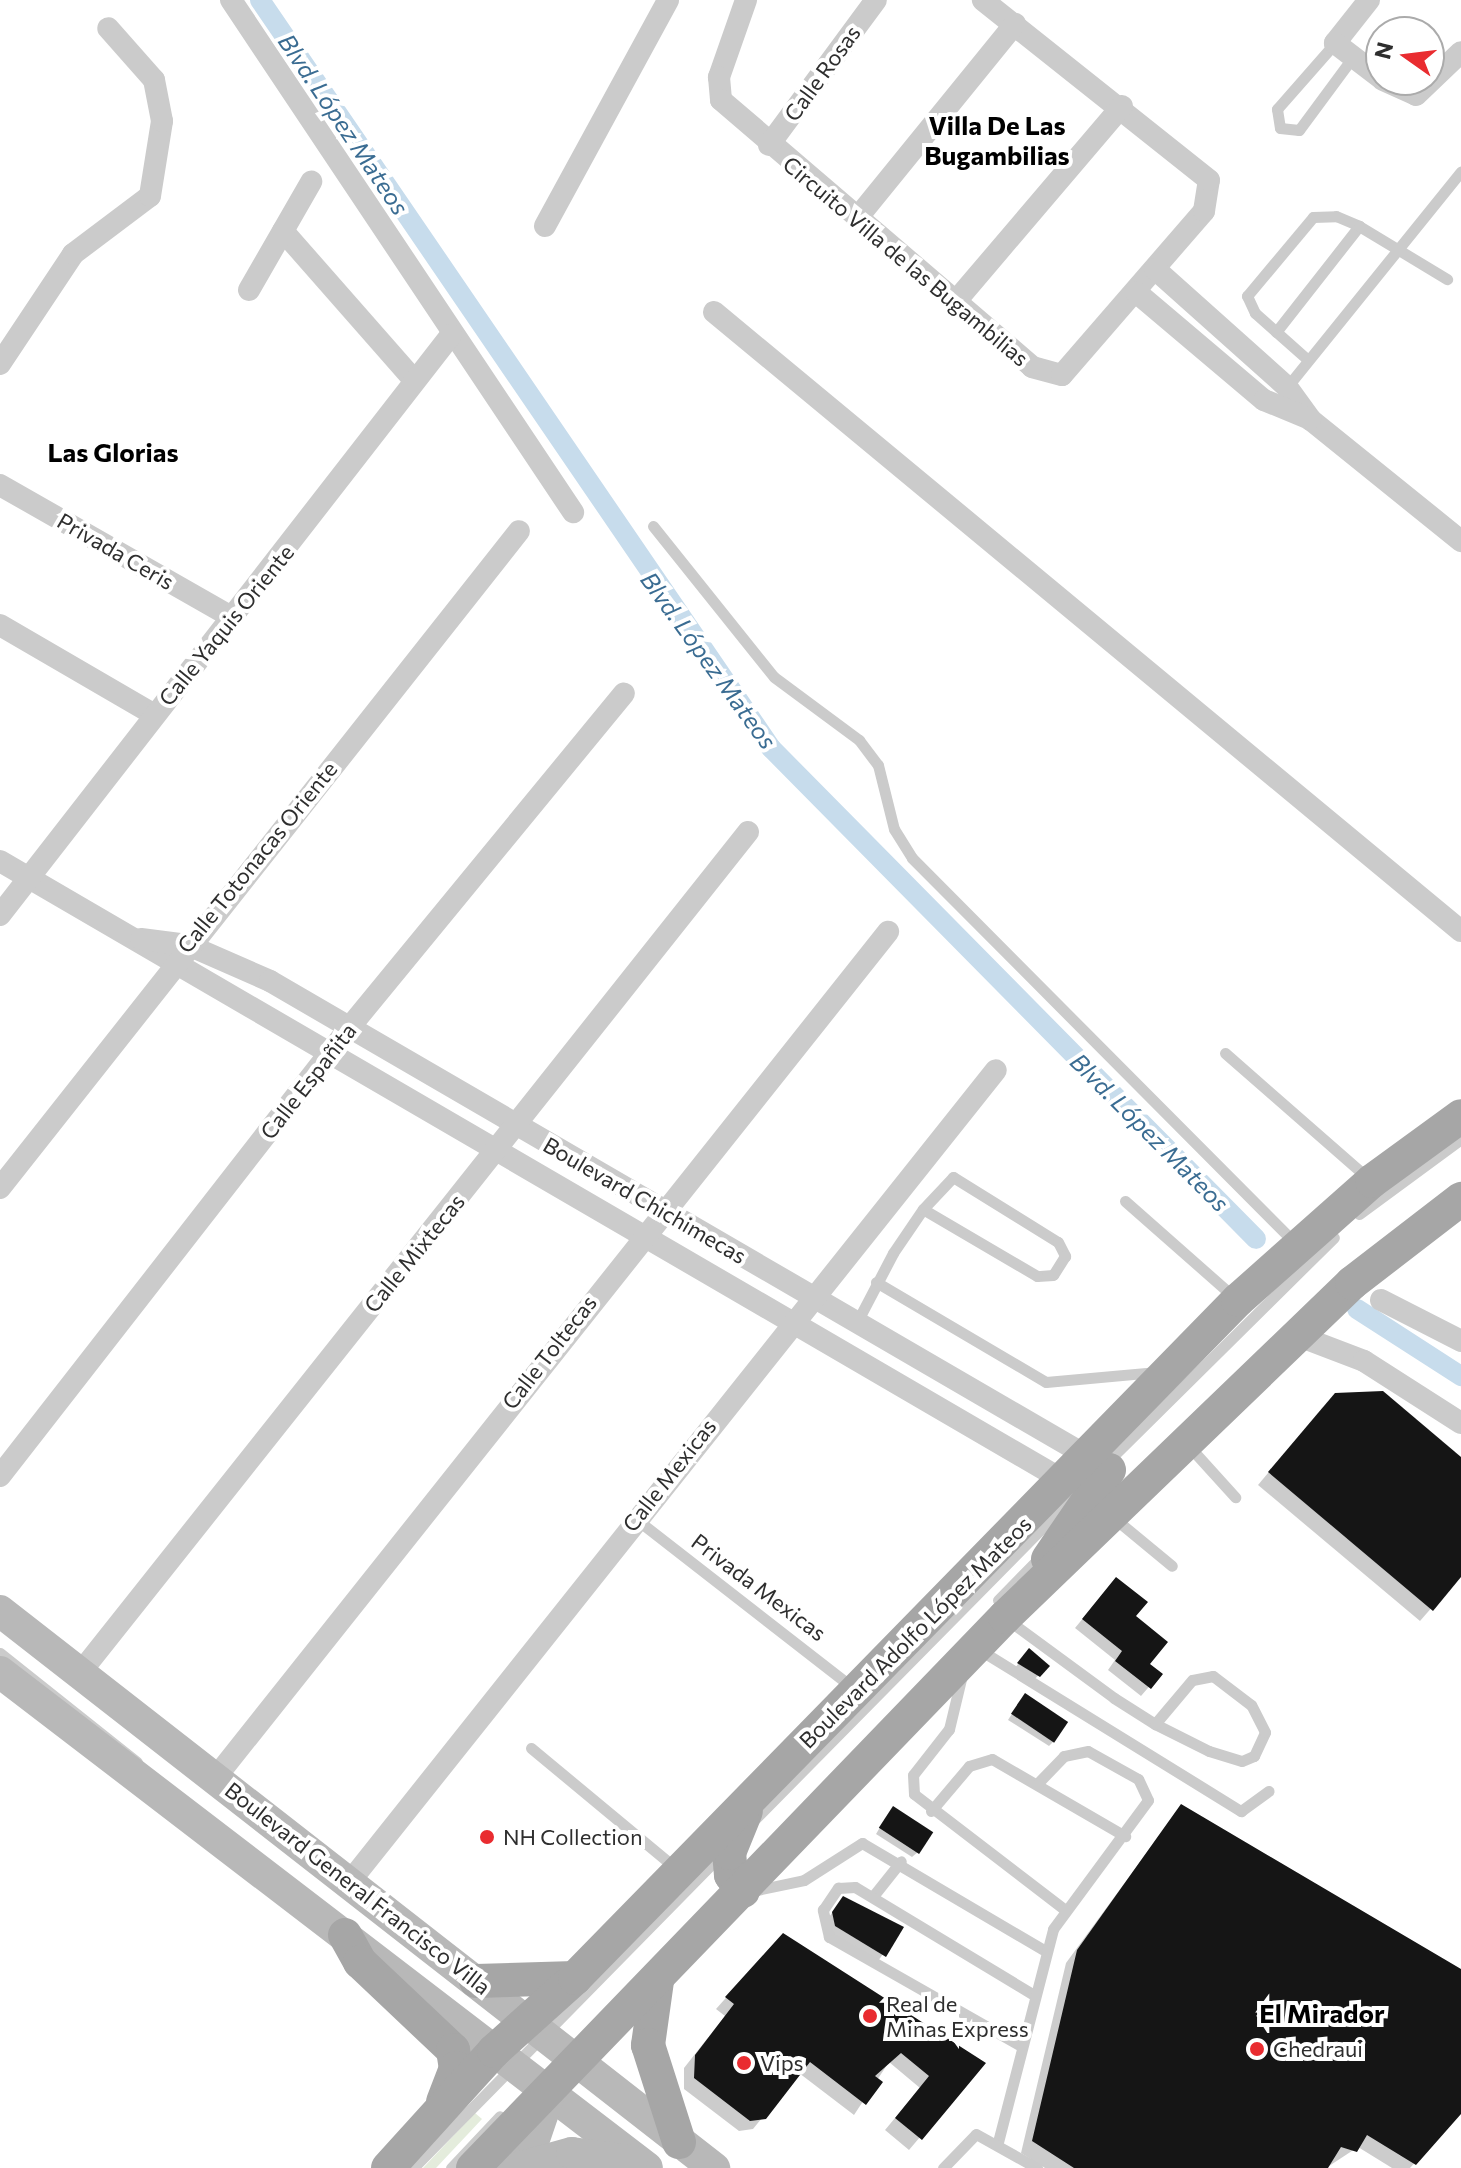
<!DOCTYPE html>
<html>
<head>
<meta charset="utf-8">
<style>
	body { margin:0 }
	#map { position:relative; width:1461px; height:2168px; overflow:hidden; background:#fff; font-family:Commissioner,sans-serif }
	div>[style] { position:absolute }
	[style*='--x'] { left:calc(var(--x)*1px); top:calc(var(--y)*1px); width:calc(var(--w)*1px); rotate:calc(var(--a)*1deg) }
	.green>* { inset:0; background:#e4ecdc }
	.shadow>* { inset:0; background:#0003 }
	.canal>* { height:20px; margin:-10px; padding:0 10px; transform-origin:10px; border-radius:10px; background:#c7dcec }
	.building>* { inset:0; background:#151515; transform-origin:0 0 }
	.lane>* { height:11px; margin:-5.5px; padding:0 5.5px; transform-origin:5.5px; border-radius:5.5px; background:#cbcbcb }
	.street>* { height:22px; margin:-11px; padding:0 11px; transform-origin:11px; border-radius:11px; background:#cbcbcb }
	.secondary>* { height:32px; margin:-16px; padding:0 16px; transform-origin:16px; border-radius:16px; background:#b8b8b8 }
	.primary>* { height:34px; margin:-17px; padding:0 17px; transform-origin:17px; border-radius:17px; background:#a6a6a6 }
	.dots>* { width:22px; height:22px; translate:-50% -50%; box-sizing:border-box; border:4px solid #fff; border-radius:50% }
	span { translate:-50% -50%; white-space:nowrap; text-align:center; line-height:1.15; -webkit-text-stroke:8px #fff; paint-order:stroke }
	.street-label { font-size:22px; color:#2e2e2e }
	.poi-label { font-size:22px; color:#2e2e2e }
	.left { translate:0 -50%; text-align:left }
	.water-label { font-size:24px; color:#3a6c92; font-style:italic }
	.quarter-label { font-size:26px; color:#000; font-weight:700 }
	.north { position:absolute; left:1365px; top:16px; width:80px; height:80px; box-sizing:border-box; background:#fff; border:2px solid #ababab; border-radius:50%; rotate:284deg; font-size:22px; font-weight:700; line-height:32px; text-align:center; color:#2e2e2e }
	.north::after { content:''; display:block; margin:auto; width:28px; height:36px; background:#e92c30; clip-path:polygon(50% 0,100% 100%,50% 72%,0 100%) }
</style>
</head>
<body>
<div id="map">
	<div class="green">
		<div style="clip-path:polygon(475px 2113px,482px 2119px,436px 2168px,423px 2168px)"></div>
	</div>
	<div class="shadow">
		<div style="clip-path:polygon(1323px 1407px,1461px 1458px,1461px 1574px,1420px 1621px,1258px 1485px)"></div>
		<div style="clip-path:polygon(1108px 1588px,1133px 1617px,1147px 1664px,1160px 1674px,1141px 1696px,1108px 1670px,1115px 1660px,1075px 1628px)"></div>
		<div style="clip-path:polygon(1029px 1651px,1047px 1666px,1033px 1681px,1014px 1669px)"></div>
		<div style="clip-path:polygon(1020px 1701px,1054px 1741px,1049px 1746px,1008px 1720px)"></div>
		<div style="clip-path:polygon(1181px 1806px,1461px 1972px,1461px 2111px,1410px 2168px,1392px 2168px,1358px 2147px,1326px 2168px,1045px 2168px,1021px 2153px,1066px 1963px)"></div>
		<div style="clip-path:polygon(888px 1814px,918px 1852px,912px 1857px,876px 1834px)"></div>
		<div style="clip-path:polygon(844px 1898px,901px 1928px,876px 1964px,827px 1934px,825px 1922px)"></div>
		<div style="clip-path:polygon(772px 1946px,983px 2063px,909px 2150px,885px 2130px,920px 2088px,889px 2062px,854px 2115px,799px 2073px,753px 2129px,739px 2131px,684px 2089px,684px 2068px,725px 2016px,716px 2009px)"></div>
	</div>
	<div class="canal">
		<div style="--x:260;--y:0;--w:906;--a:55.66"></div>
		<div style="--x:771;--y:748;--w:690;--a:45.35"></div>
		<div style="--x:1357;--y:1309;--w:124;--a:32.8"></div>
	</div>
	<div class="building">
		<div style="clip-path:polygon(1383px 1391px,1461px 1457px,1461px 1577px,1433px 1611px,1268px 1472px,1335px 1393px)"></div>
		<div style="clip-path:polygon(1116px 1577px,1148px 1602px,1136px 1616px,1168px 1642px,1150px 1664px,1163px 1674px,1151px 1689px,1115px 1661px,1122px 1651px,1082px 1619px)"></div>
		<div style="clip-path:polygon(1029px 1648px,1050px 1666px,1040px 1677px,1017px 1663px)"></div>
		<div style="left:1025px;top:1693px;width:52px;height:25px;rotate:34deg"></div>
		<div style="clip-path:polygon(1181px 1804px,1461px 1969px,1461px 2114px,1416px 2165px,1367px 2135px,1357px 2152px,1341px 2147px,1328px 2168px,1074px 2168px,1032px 2141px,1077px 1950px)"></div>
		<div style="left:893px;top:1806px;width:48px;height:26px;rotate:33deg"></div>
		<div style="clip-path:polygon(843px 1896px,904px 1927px,886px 1957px,835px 1926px,832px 1912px)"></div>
		<div style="clip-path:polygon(783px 1933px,986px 2063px,922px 2140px,895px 2118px,929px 2076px,901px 2053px,875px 2076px,883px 2082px,866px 2105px,810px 2062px,766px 2119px,750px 2121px,694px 2078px,695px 2055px,734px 2004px,725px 1997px)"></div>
	</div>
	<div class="lane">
		<div style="--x:1335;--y:43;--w:88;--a:131.3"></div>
		<div style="--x:1277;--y:109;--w:19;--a:81"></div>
		<div style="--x:1280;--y:128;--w:19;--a:6"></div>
		<div style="--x:1299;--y:130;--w:91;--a:-53.5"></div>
		<div style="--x:1276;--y:332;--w:135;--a:-51.9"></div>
		<div style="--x:1308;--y:360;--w:71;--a:-138.4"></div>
		<div style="--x:1255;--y:313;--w:19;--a:-115"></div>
		<div style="--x:1247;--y:296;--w:103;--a:-50.1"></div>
		<div style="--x:1313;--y:217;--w:23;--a:-2"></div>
		<div style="--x:1336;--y:216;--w:25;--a:23"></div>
		<div style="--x:1359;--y:226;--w:103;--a:31.1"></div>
		<div style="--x:1287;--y:387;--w:277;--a:-51.1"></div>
		<div style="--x:653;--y:526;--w:193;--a:51.3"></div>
		<div style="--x:774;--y:677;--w:106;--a:36.5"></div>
		<div style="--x:859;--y:740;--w:31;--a:53"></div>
		<div style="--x:878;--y:765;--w:66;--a:76"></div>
		<div style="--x:894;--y:829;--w:34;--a:58"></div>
		<div style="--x:912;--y:858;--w:543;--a:45.15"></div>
		<div style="--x:1225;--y:1053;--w:190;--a:41.2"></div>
		<div style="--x:1125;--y:1201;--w:145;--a:41.4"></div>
		<div style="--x:1359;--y:1214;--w:127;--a:-36.3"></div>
		<div style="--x:876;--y:1282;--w:197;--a:30.5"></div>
		<div style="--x:1046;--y:1382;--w:109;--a:-5.2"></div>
		<div style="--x:857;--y:1322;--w:78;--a:-62.4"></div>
		<div style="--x:893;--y:1253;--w:53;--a:-55.7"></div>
		<div style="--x:923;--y:1209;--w:44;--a:-46.8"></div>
		<div style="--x:953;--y:1177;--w:123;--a:31.8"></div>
		<div style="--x:1058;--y:1242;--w:16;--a:63"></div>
		<div style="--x:1065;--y:1256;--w:22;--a:122"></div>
		<div style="--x:1053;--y:1275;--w:16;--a:176"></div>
		<div style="--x:1037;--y:1276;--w:132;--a:-149.6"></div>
		<div style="--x:1187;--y:1444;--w:72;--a:47.8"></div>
		<div style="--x:1105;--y:1464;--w:322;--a:-44.7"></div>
		<div style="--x:1114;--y:1518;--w:75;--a:39.6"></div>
		<div style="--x:636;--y:1519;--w:275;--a:37.9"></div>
		<div style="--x:998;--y:1600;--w:63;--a:-45.6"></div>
		<div style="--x:1008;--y:1620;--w:132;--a:36.3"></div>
		<div style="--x:1114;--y:1698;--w:49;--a:32.4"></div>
		<div style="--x:1155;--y:1724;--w:60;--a:26.6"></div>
		<div style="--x:1209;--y:1751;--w:34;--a:17"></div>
		<div style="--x:1242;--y:1761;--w:13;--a:-23"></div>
		<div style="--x:1254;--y:1756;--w:26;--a:-65"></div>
		<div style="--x:1265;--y:1732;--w:30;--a:-117"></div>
		<div style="--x:1251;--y:1705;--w:48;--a:-142.7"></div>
		<div style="--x:1213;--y:1676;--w:21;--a:169"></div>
		<div style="--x:1192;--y:1680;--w:57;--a:130.1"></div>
		<div style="--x:980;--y:1650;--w:307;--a:31.7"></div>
		<div style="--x:1241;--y:1811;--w:34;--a:-36"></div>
		<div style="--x:0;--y:1653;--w:175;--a:38.5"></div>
		<div style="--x:962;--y:1675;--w:56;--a:103.5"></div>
		<div style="--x:949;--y:1729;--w:58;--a:128"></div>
		<div style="--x:913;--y:1775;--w:19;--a:87"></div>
		<div style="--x:914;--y:1794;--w:190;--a:37.5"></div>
		<div style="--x:531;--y:1748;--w:191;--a:39.7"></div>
		<div style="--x:931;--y:1811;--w:59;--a:-49.8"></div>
		<div style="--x:969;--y:1766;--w:24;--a:-17"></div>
		<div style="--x:992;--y:1759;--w:154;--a:30.1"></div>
		<div style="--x:754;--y:1820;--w:455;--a:-45.4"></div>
		<div style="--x:752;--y:1891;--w:53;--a:-11.9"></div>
		<div style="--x:804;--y:1880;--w:69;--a:-32.5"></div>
		<div style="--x:862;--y:1843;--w:211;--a:30.5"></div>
		<div style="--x:874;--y:1895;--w:43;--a:-51.5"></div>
		<div style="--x:1021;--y:2046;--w:221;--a:-150.4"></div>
		<div style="--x:829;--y:1937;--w:28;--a:-103"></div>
		<div style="--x:823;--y:1910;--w:27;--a:-56"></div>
		<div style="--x:838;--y:1888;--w:17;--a:-3"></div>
		<div style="--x:855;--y:1887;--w:209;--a:31.1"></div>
		<div style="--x:998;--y:2142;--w:220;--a:-75.5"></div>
		<div style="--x:1053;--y:1929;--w:160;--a:-53.6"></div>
		<div style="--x:1148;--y:1800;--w:23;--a:-115"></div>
		<div style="--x:1138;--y:1779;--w:57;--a:-150.8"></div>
		<div style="--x:1088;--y:1751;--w:25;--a:168"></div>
		<div style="--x:1064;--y:1756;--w:36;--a:134"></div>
		<div style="--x:413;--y:2168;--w:442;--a:-45.5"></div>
		<div style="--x:451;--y:2168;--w:71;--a:-46.7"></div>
		<div style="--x:943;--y:2168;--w:47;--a:-45.9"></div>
		<div style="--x:976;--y:2134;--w:70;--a:29.1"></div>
	</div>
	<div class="street">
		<div style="--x:231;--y:0;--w:616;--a:56.26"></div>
		<div style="--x:746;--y:0;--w:82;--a:109.3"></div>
		<div style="--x:719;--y:77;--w:23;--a:85"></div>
		<div style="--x:721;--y:100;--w:410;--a:40.6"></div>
		<div style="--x:1032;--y:367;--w:31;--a:15"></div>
		<div style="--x:1062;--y:375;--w:217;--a:-49.1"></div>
		<div style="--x:1204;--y:211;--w:31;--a:-81"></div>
		<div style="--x:1209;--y:180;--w:289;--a:-141.5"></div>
		<div style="--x:1369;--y:0;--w:55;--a:128.3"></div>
		<div style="--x:1335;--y:43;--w:58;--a:37.3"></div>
		<div style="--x:1383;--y:80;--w:36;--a:24"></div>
		<div style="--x:1416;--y:95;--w:62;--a:-43.7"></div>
		<div style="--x:769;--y:145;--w:180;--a:-53.6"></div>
		<div style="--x:858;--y:217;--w:249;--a:-50.9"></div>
		<div style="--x:545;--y:226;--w:257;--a:-61.4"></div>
		<div style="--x:283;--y:231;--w:198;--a:48.7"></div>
		<div style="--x:1155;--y:269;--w:177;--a:41.8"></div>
		<div style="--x:1287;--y:387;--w:41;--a:54"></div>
		<div style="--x:1311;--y:420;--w:193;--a:38.9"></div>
		<div style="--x:249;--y:290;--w:125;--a:-60.1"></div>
		<div style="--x:1136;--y:292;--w:167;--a:40.2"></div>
		<div style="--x:1264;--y:400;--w:50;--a:22.4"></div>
		<div style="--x:956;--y:301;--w:256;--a:-49.6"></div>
		<div style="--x:714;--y:312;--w:970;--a:39.65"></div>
		<div style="--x:0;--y:364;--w:132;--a:-56.4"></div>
		<div style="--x:73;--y:254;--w:96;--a:-37"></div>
		<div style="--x:150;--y:196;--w:76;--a:-80.9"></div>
		<div style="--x:162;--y:121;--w:42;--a:-101"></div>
		<div style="--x:154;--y:80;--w:69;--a:-131.5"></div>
		<div style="--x:0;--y:485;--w:268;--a:29.7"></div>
		<div style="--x:0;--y:625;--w:177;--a:30.2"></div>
		<div style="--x:0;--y:861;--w:1242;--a:30.22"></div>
		<div style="--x:0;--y:915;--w:735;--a:-52.13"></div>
		<div style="--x:141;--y:939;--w:47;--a:7.3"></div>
		<div style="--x:188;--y:945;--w:90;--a:23.7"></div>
		<div style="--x:270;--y:981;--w:957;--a:30.18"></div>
		<div style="--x:0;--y:1188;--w:837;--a:-51.69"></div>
		<div style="--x:1381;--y:1300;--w:90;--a:27.1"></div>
		<div style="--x:1296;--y:1335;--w:73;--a:20.9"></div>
		<div style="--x:1364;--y:1361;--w:115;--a:32.6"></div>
		<div style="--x:0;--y:1476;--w:568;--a:-52.08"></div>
		<div style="--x:349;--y:1028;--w:433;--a:-50.6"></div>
		<div style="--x:80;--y:1673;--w:1074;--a:-51.54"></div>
		<div style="--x:216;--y:1777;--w:1080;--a:-51.51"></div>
		<div style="--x:348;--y:1884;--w:1040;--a:-51.48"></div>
	</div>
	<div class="secondary">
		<div style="--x:0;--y:1611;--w:906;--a:37.96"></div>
		<div style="--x:0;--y:1672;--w:815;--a:37.47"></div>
		<div style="--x:508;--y:2168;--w:36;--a:-46"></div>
		<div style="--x:533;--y:2142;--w:53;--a:-71.2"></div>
		<div style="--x:518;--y:2168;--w:56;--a:-15.5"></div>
		<div style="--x:572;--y:2153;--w:60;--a:7.7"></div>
	</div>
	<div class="primary">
		<div style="--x:1048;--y:1559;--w:108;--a:-55.6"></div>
		<div style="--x:743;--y:1891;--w:20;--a:-127"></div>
		<div style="--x:731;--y:1875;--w:22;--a:-95"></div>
		<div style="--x:729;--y:1853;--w:45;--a:-68"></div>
		<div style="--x:345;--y:1935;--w:31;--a:61"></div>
		<div style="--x:360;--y:1962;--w:128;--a:43.4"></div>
		<div style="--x:453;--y:2050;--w:18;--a:81"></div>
		<div style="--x:456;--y:2068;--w:36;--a:111"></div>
		<div style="--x:476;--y:1981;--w:99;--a:-1.7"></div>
		<div style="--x:657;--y:1981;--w:65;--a:98"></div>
		<div style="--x:648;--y:2045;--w:102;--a:72.3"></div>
		<div style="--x:388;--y:2168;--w:158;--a:-47.8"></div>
		<div style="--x:494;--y:2051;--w:109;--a:-42"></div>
		<div style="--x:575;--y:1978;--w:948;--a:-45.64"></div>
		<div style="--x:1238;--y:1300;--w:179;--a:-41.6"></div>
		<div style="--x:1372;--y:1181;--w:110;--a:-36.1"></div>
		<div style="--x:473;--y:2168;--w:766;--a:-46.01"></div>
		<div style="--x:1005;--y:1617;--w:482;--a:-43.9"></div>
		<div style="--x:1352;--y:1283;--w:138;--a:-37.6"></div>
	</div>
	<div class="dots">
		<div style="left:487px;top:1837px;background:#e92c30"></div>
		<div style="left:870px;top:2016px;background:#e92c30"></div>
		<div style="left:1257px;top:2049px;background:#e92c30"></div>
		<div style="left:744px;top:2063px;background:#e92c30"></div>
	</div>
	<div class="street-label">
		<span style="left:822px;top:73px;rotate:-54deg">Calle Rosas</span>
		<span style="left:906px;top:261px;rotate:40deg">Circuito Villa de las Bugambilias</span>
		<span style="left:116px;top:551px;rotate:30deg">Privada Ceris</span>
		<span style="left:226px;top:625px;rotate:-51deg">Calle Yaquis Oriente</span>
		<span style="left:257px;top:857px;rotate:-51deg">Calle Totonacas Oriente</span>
		<span style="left:308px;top:1081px;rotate:-52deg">Calle Españita</span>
		<span style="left:645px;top:1200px;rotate:30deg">Boulevard Chichimecas</span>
		<span style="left:414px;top:1253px;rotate:-51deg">Calle Mixtecas</span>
		<span style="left:549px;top:1352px;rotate:-52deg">Calle Toltecas</span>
		<span style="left:669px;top:1475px;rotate:-52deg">Calle Mexicas</span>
		<span style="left:759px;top:1587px;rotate:37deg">Privada Mexicas</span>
		<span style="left:915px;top:1632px;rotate:-45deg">Boulevard Adolfo López Mateos</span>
		<span style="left:358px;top:1888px;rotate:38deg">Boulevard General Francisco Villa</span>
	</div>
	<div class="poi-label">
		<span class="left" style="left:503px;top:1837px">NH Collection</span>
		<span class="left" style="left:886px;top:2016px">Real de<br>Minas Express</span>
		<span class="left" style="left:1273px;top:2049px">Chedraui</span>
		<span class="left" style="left:760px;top:2063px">Vips</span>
	</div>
	<div class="water-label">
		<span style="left:344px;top:124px;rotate:56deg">Blvd. López Mateos</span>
		<span style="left:709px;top:660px;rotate:54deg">Blvd. López Mateos</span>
		<span style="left:1150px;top:1132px;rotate:45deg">Blvd. López Mateos</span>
	</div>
	<div class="quarter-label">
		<span style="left:997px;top:140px">Villa De Las<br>Bugambilias</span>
		<span style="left:113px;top:452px">Las Glorias</span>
		<span style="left:1322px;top:2013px">El Mirador</span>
	</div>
	<div class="north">N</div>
</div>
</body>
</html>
